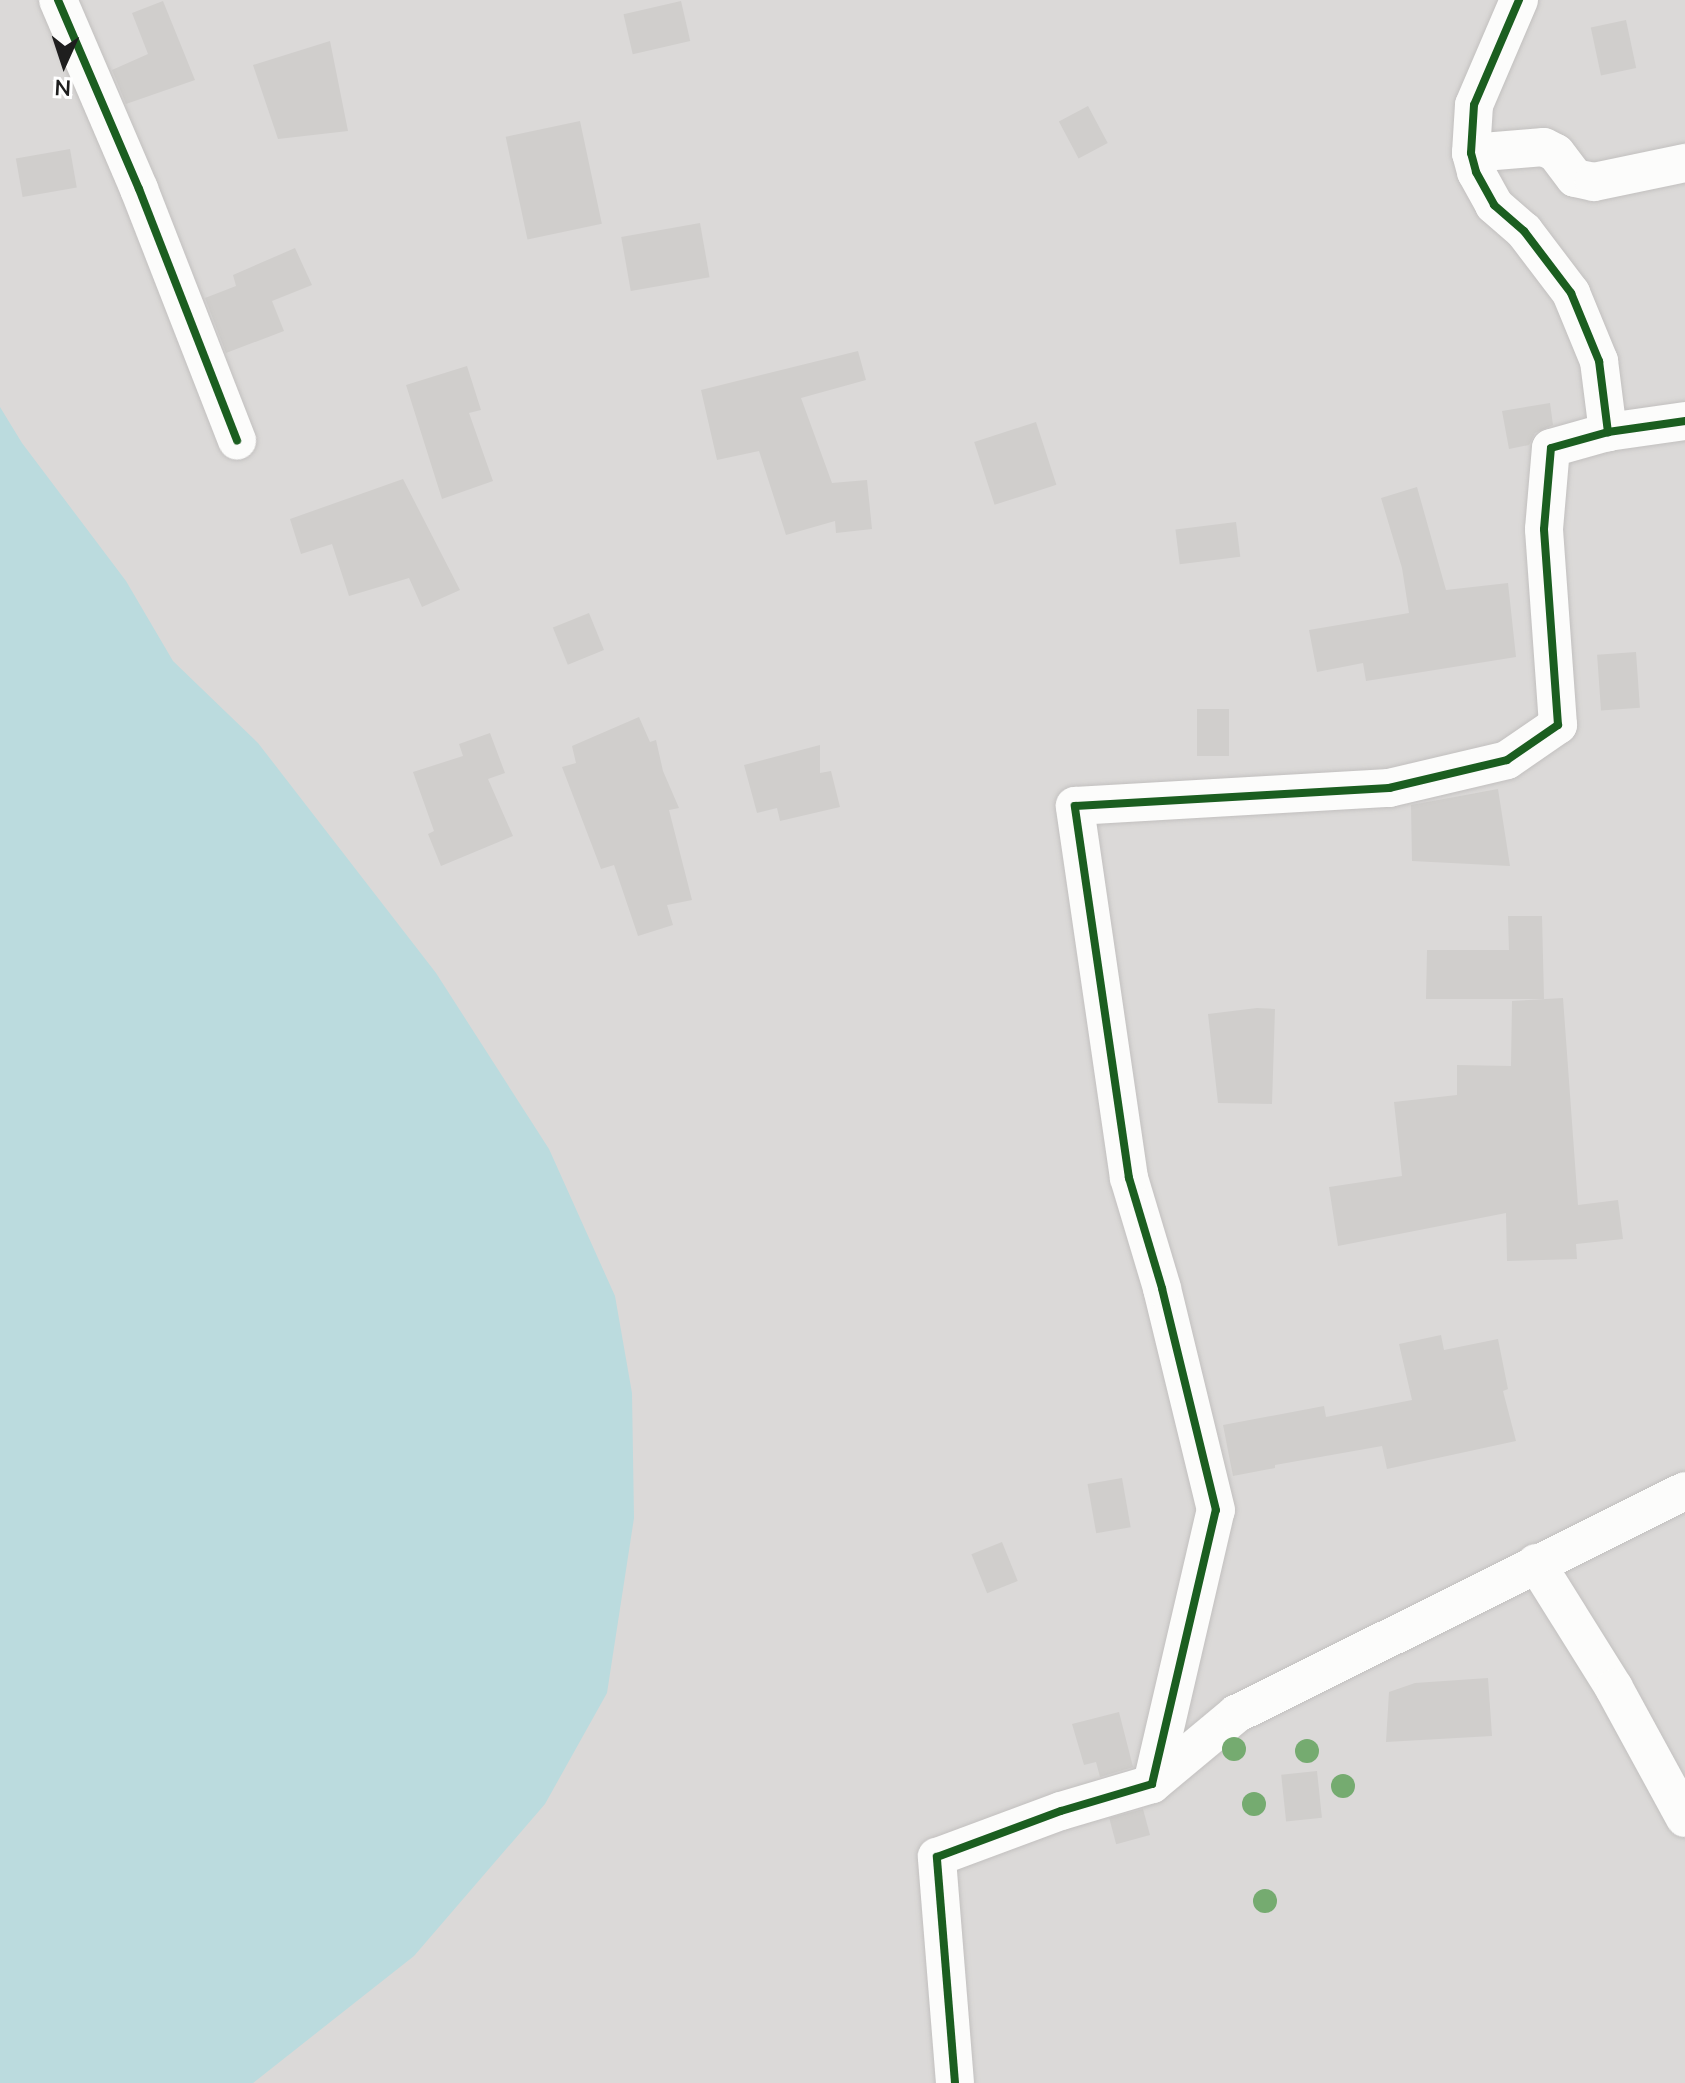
<!DOCTYPE html>
<html>
<head>
<meta charset="utf-8">
<style>
	body { margin:0 }
	#map { position:relative; width:1685px; height:2083px; overflow:hidden; background:#ece9e6; font-family:Mulish,sans-serif }
	div>[style] { position:absolute }
	[style*='--x'] { left:calc(var(--x)*1px); top:calc(var(--y)*1px); width:calc(var(--w)*1px); rotate:calc(var(--a)*1deg) }
	.residential>* { inset:0; background:#dbd9d8; transform-origin:0 0 }
	.water>* { inset:0; background:#bbdbde }
	.building>* { inset:0; background:#d0cecc; transform-origin:0 0 }
	.roads { filter:drop-shadow(0 0 2px #c2c0bf) drop-shadow(0 0 2px #c2c0bf) }
	.minor>* { height:38px; margin:-19px; padding:0 19px; transform-origin:19px; border-radius:19px; background:#fcfcfb }
	.cycleway>* { height:8px; margin:-4px; padding:0 4px; transform-origin:4px; border-radius:4px; background:#1b5e20 }
	.trees>* { width:24px; height:24px; margin:-12px; border-radius:50%; background:#75ab70 }
	span { translate:-50% -50%; white-space:nowrap; text-align:center; line-height:1.15; -webkit-text-stroke:8px #fff; paint-order:stroke }
	.north { position:absolute; left:24px; top:24px; width:80px; height:80px; -webkit-text-stroke:6px #fff; paint-order:stroke; rotate:183deg; font-size:22px; font-weight:700; line-height:32px; text-align:center; color:#1e1e1e }
	.north::after { content:''; display:block; margin:auto; width:28px; height:36px; background:#1e1e1e; clip-path:polygon(50% 0,100% 100%,50% 72%,0 100%) }
</style>
</head>
<body>
<div id="map">
	<div class="residential">
		<div style="left:0;top:0;width:1685px;height:2083px"></div>
	</div>
	<div class="water">
		<div style="clip-path:polygon(0 407px,22px 443px,126px 581px,173px 661px,258px 743px,436px 973px,549px 1149px,615px 1296px,632px 1393px,634px 1518px,607px 1693px,545px 1804px,414px 1956px,253px 2083px,0 2083px)"></div>
	</div>
	<div class="building">
		<div style="clip-path:polygon(163px 1px,195px 80px,126px 104px,112px 70px,148px 54px,132px 13px)"></div>
		<div style="left:681px;top:1px;width:41px;height:59px;rotate:77deg"></div>
		<div style="left:1626px;top:20px;width:49px;height:36px;rotate:78deg"></div>
		<div style="clip-path:polygon(330px 41px,348px 131px,278px 139px,253px 65px)"></div>
		<div style="left:1088px;top:106px;width:42px;height:33px;rotate:62deg"></div>
		<div style="left:580px;top:121px;width:105px;height:76px;rotate:78deg"></div>
		<div style="left:70px;top:149px;width:39px;height:55px;rotate:80deg"></div>
		<div style="left:700px;top:223px;width:55px;height:80px;rotate:80deg"></div>
		<div style="clip-path:polygon(295px 248px,312px 285px,272px 301px,284px 331px,226px 353px,205px 298px,236px 286px,233px 275px)"></div>
		<div style="clip-path:polygon(858px 351px,866px 380px,801px 398px,832px 483px,867px 480px,872px 529px,836px 533px,835px 521px,786px 535px,759px 451px,717px 460px,701px 390px)"></div>
		<div style="clip-path:polygon(467px 366px,481px 410px,469px 413px,493px 481px,442px 499px,406px 385px)"></div>
		<div style="clip-path:polygon(1550px 403px,1553px 425px,1535px 433px,1529px 445px,1509px 449px,1502px 411px)"></div>
		<div style="left:1036px;top:422px;width:66px;height:65px;rotate:72deg"></div>
		<div style="clip-path:polygon(403px 479px,460px 590px,422px 607px,409px 578px,349px 596px,332px 544px,301px 554px,290px 519px)"></div>
		<div style="clip-path:polygon(1417px 487px,1446px 590px,1508px 583px,1516px 657px,1366px 681px,1363px 663px,1317px 672px,1309px 630px,1409px 613px,1402px 568px,1381px 498px)"></div>
		<div style="left:1236px;top:522px;width:35px;height:61px;rotate:83deg"></div>
		<div style="left:589px;top:613px;width:40px;height:39px;rotate:68deg"></div>
		<div style="left:1636px;top:652px;width:56px;height:39px;rotate:86deg"></div>
		<div style="left:1197px;top:709px;width:32px;height:47px"></div>
		<div style="clip-path:polygon(639px 717px,650px 742px,656px 740px,663px 771px,679px 808px,669px 810px,692px 900px,667px 905px,673px 925px,638px 936px,614px 865px,601px 869px,562px 767px,576px 763px,572px 746px)"></div>
		<div style="clip-path:polygon(490px 733px,505px 773px,488px 779px,513px 836px,441px 866px,428px 834px,434px 831px,413px 772px,463px 756px,459px 744px)"></div>
		<div style="clip-path:polygon(820px 745px,820px 773px,831px 771px,840px 807px,780px 821px,777px 808px,757px 813px,744px 765px)"></div>
		<div style="clip-path:polygon(1498px 789px,1510px 866px,1412px 861px,1411px 805px)"></div>
		<div style="clip-path:polygon(1508px 916px,1542px 916px,1544px 999px,1426px 999px,1427px 950px,1509px 950px)"></div>
		<div style="clip-path:polygon(1563px 998px,1578px 1205px,1618px 1200px,1623px 1239px,1576px 1244px,1577px 1259px,1507px 1261px,1506px 1213px,1338px 1246px,1329px 1187px,1402px 1176px,1394px 1102px,1457px 1095px,1457px 1065px,1511px 1066px,1512px 1001px)"></div>
		<div style="clip-path:polygon(1257px 1008px,1275px 1009px,1272px 1104px,1218px 1103px,1208px 1014px)"></div>
		<div style="clip-path:polygon(1441px 1335px,1444px 1350px,1498px 1339px,1508px 1389px,1503px 1391px,1516px 1441px,1387px 1469px,1382px 1446px,1275px 1465px,1275px 1468px,1233px 1476px,1223px 1425px,1324px 1406px,1326px 1417px,1412px 1400px,1399px 1344px)"></div>
		<div style="left:1122px;top:1478px;width:50px;height:35px;rotate:80deg"></div>
		<div style="left:1002px;top:1542px;width:42px;height:33px;rotate:68deg"></div>
		<div style="clip-path:polygon(1488px 1678px,1492px 1736px,1386px 1742px,1389px 1692px,1415px 1683px)"></div>
		<div style="clip-path:polygon(1119px 1712px,1133px 1767px,1100px 1777px,1096px 1762px,1084px 1765px,1072px 1724px)"></div>
		<div style="left:1317px;top:1771px;width:47px;height:36px;rotate:84deg"></div>
		<div style="left:1143px;top:1809px;width:27px;height:35px;rotate:75deg"></div>
	</div>
	<div class="roads">
		<div class="minor">
			<div style="--x:58;--y:0;--w:206;--a:66.8"></div>
			<div style="--x:139;--y:189;--w:270;--a:68.7"></div>
			<div style="--x:1519;--y:0;--w:114;--a:113.2"></div>
			<div style="--x:1474;--y:105;--w:48;--a:93.6"></div>
			<div style="--x:1471;--y:153;--w:20;--a:75"></div>
			<div style="--x:1476;--y:172;--w:38;--a:61"></div>
			<div style="--x:1494;--y:205;--w:40;--a:41"></div>
			<div style="--x:1524;--y:231;--w:78;--a:52.8"></div>
			<div style="--x:1571;--y:293;--w:74;--a:67.6"></div>
			<div style="--x:1599;--y:361;--w:72;--a:82.8"></div>
			<div style="--x:1471;--y:153;--w:73;--a:-4.7"></div>
			<div style="--x:1544;--y:147;--w:13;--a:27"></div>
			<div style="--x:1556;--y:153;--w:31;--a:53"></div>
			<div style="--x:1575;--y:178;--w:19;--a:12"></div>
			<div style="--x:1594;--y:182;--w:93;--a:-11.8"></div>
			<div style="--x:1536;--y:1563;--w:147;--a:58"></div>
			<div style="--x:1614;--y:1688;--w:148;--a:61.4"></div>
			<div style="--x:1152;--y:1784;--w:109;--a:-39.8"></div>
			<div style="--x:1236;--y:1714;--w:501;--a:-26.41"></div>
			<div style="--x:955;--y:2083;--w:227;--a:-94.6"></div>
			<div style="--x:937;--y:1857;--w:132;--a:-20.4"></div>
			<div style="--x:1061;--y:1811;--w:95;--a:-16.5"></div>
			<div style="--x:1152;--y:1784;--w:281;--a:-76.9"></div>
			<div style="--x:1216;--y:1510;--w:228;--a:-103.7"></div>
			<div style="--x:1162;--y:1288;--w:115;--a:-106.7"></div>
			<div style="--x:1129;--y:1178;--w:376;--a:-98.3"></div>
			<div style="--x:1075;--y:806;--w:315;--a:-3.3"></div>
			<div style="--x:1389;--y:788;--w:121;--a:-13.3"></div>
			<div style="--x:1507;--y:760;--w:62;--a:-34.5"></div>
			<div style="--x:1558;--y:725;--w:196;--a:-94.1"></div>
			<div style="--x:1544;--y:529;--w:81;--a:-85.1"></div>
			<div style="--x:1551;--y:448;--w:59;--a:-15.7"></div>
			<div style="--x:1608;--y:432;--w:78;--a:-8.1"></div>
		</div>
	</div>
	<div class="cycleway">
		<div style="--x:58;--y:0;--w:206;--a:66.8"></div>
		<div style="--x:139;--y:189;--w:270;--a:68.7"></div>
		<div style="--x:1519;--y:0;--w:114;--a:113.2"></div>
		<div style="--x:1474;--y:105;--w:48;--a:93.6"></div>
		<div style="--x:1471;--y:153;--w:20;--a:75"></div>
		<div style="--x:1476;--y:172;--w:38;--a:61"></div>
		<div style="--x:1494;--y:205;--w:40;--a:41"></div>
		<div style="--x:1524;--y:231;--w:78;--a:52.8"></div>
		<div style="--x:1571;--y:293;--w:74;--a:67.6"></div>
		<div style="--x:1599;--y:361;--w:72;--a:82.8"></div>
		<div style="--x:955;--y:2083;--w:227;--a:-94.6"></div>
		<div style="--x:937;--y:1857;--w:132;--a:-20.4"></div>
		<div style="--x:1061;--y:1811;--w:95;--a:-16.5"></div>
		<div style="--x:1152;--y:1784;--w:281;--a:-76.9"></div>
		<div style="--x:1216;--y:1510;--w:228;--a:-103.7"></div>
		<div style="--x:1162;--y:1288;--w:115;--a:-106.7"></div>
		<div style="--x:1129;--y:1178;--w:376;--a:-98.3"></div>
		<div style="--x:1075;--y:806;--w:315;--a:-3.3"></div>
		<div style="--x:1389;--y:788;--w:121;--a:-13.3"></div>
		<div style="--x:1507;--y:760;--w:62;--a:-34.5"></div>
		<div style="--x:1558;--y:725;--w:196;--a:-94.1"></div>
		<div style="--x:1544;--y:529;--w:81;--a:-85.1"></div>
		<div style="--x:1551;--y:448;--w:59;--a:-15.7"></div>
		<div style="--x:1608;--y:432;--w:78;--a:-8.1"></div>
	</div>
	<div class="trees">
		<div style="left:1234px;top:1749px"></div>
		<div style="left:1307px;top:1751px"></div>
		<div style="left:1343px;top:1786px"></div>
		<div style="left:1254px;top:1804px"></div>
		<div style="left:1265px;top:1901px"></div>
	</div>
	<div class="north">N</div>
</div>
</body>
</html>
